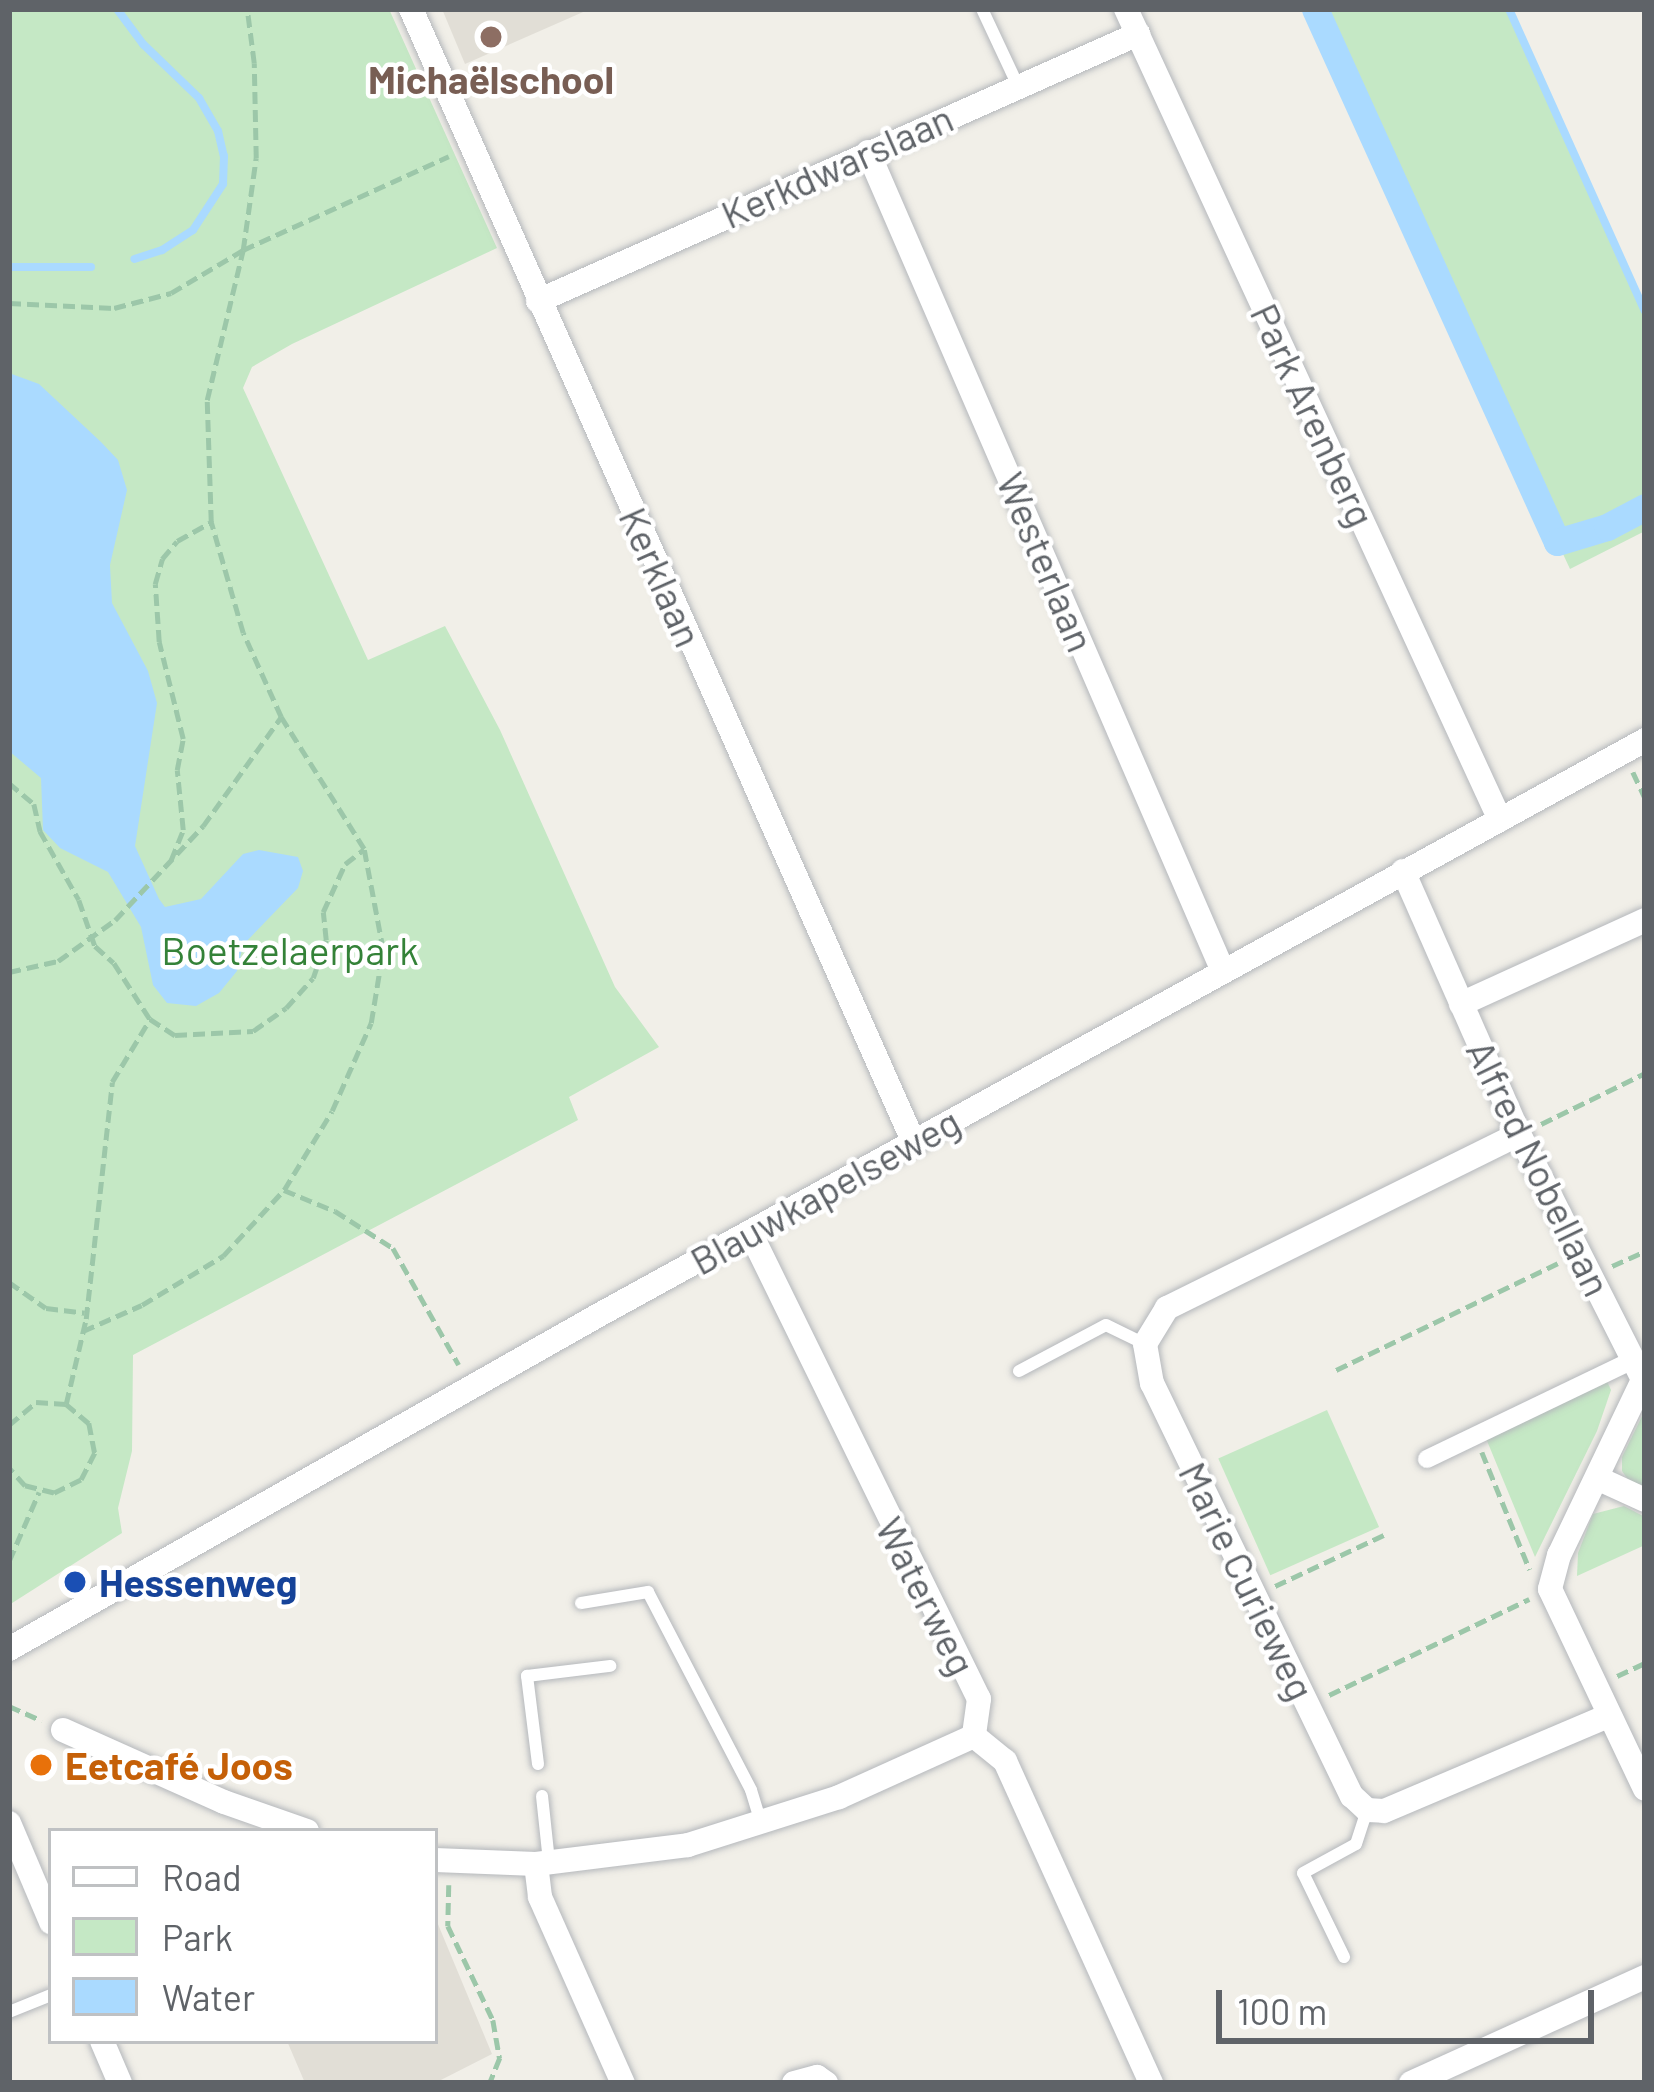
<!DOCTYPE html>
<html>
<head>
<meta charset="utf-8">
<style>
	body { margin:0 }
	#map { position:relative; width:1654px; height:2092px; overflow:hidden; background:#f1efe8; font-family:Barlow,sans-serif }
	div>[style] { position:absolute }
	[style*='--x'] { left:calc(var(--x)*1px); top:calc(var(--y)*1px); width:calc(var(--w)*1px); rotate:calc(var(--a)*1deg) }
	.education>* { inset:0; background:#e1ded6 }
	.green>* { inset:0; background:#c5e8c5; transform-origin:0 0 }
	.water>* { inset:0; background:#aadaff }
	.stream>* { height:8px; margin:-4px; padding:0 4px; transform-origin:4px; border-radius:4px; background:#aadaff }
	.canal>* { height:27px; margin:-13.5px; padding:0 13.5px; transform-origin:13.5px; border-radius:13.5px; background:#aadaff }
	.path>* { height:4.5px; margin-top:-2.25px; transform-origin:0; background:repeating-linear-gradient(90deg,#9cc7a9 0 12px,transparent 0 18px) }
	.roads { filter:drop-shadow(0 0 3px #b5b8bc) drop-shadow(0 0 3px #b5b8bc) }
	.service>* { height:12px; margin:-6px; padding:0 6px; transform-origin:6px; border-radius:6px; background:#fff }
	.pedestrian>* { height:18px; margin:-9px; padding:0 9px; transform-origin:9px; border-radius:9px; background:#fff }
	.minor>* { height:24px; margin:-12px; padding:0 12px; transform-origin:12px; border-radius:12px; background:#fff }
	.dots>* { width:33px; height:33px; translate:-50% -50%; box-sizing:border-box; border:6px solid #fff; border-radius:50% }
	span { translate:-50% -50%; white-space:nowrap; text-align:center; line-height:1.15; -webkit-text-stroke:9px #fff; paint-order:stroke }
	.education-label { font-size:39px; color:#785e54; font-weight:700 }
	.street-label { font-size:39px; color:#5f6368 }
	.park-label { font-size:39px; color:#348238 }
	.transit-label { font-size:39px; color:#164399; font-weight:700 }
	.left { translate:0 -50%; text-align:left }
	.food-label { font-size:39px; color:#c56008; font-weight:700 }
	.frame { position:absolute; inset:0; border:12px solid #5f6368; pointer-events:none }
	.legend { position:absolute; left:48px; top:1828px; width:390px; height:216px; box-sizing:border-box; background:#fff; border:3px solid #bfc1c3; margin:0; padding:15px 21px; list-style:none; font-size:36px; color:#5f6368 }
	.legend li { display:flex; align-items:center; gap:24px; height:60px }
	.legend b { width:60px; border:3px solid #bfc1c3 }
	.scale { position:absolute; left:1216px; top:1990px; width:378px; height:54px; box-sizing:border-box; border:6px solid #5f6368; border-top:0; padding-left:15px; font-size:36px; line-height:42px; white-space:nowrap; color:#5f6368; -webkit-text-stroke:9px #fff; paint-order:stroke }
</style>
</head>
<body>
<div id="map">
	<div class="education">
		<div style="clip-path:polygon(442px 9px,590px 9px,465px 64px)"></div>
		<div style="clip-path:polygon(435px 1917px,492px 2054px,435px 2083px,305px 2083px,287px 2041px,435px 2041px)"></div>
	</div>
	<div class="green">
		<div style="clip-path:polygon(9px 9px,389px 9px,497px 248px,292px 344px,252px 367px,243px 388px,368px 660px,445px 626px,500px 730px,615px 987px,659px 1047px,569px 1097px,578px 1120px,133px 1355px,132px 1451px,118px 1508px,122px 1533px,9px 1605px)"></div>
		<div style="clip-path:polygon(1310px 9px,1507px 9px,1645px 313px,1645px 531px,1570px 569px)"></div>
		<div style="clip-path:polygon(1606px 1379px,1611px 1390px,1597px 1431px,1535px 1557px,1485px 1436px)"></div>
		<div style="left:1327px;top:1410px;width:128px;height:119px;rotate:66deg"></div>
		<div style="clip-path:polygon(1645px 1410px,1645px 1490px,1631px 1484px,1622px 1471px,1622px 1457px)"></div>
		<div style="clip-path:polygon(1624px 1506px,1645px 1517px,1645px 1545px,1577px 1576px,1578px 1553px,1593px 1514px)"></div>
	</div>
	<div class="water">
		<div style="clip-path:polygon(9px 373px,39px 384px,101px 442px,118px 460px,127px 490px,110px 565px,112px 603px,148px 671px,157px 703px,135px 846px,159px 899px,165px 907px,201px 899px,243px 854px,259px 850px,298px 857px,303px 871px,298px 888px,243px 945px,237px 971px,219px 993px,196px 1006px,167px 1003px,153px 985px,141px 927px,108px 872px,60px 848px,43px 830px,41px 778px,9px 751px)"></div>
	</div>
	<div class="stream">
		<div style="--x:117;--y:9;--w:44;--a:53.4"></div>
		<div style="--x:143;--y:44;--w:78;--a:44"></div>
		<div style="--x:199;--y:98;--w:38;--a:60"></div>
		<div style="--x:218;--y:131;--w:26;--a:77"></div>
		<div style="--x:224;--y:156;--w:28;--a:92"></div>
		<div style="--x:223;--y:184;--w:55;--a:123.1"></div>
		<div style="--x:193;--y:230;--w:37;--a:147"></div>
		<div style="--x:162;--y:250;--w:29;--a:162"></div>
		<div style="--x:1509;--y:9;--w:331;--a:65.8"></div>
		<div style="--x:9;--y:267;--w:82;--a:0"></div>
	</div>
	<div class="canal">
		<div style="--x:1315;--y:9;--w:585;--a:65.58"></div>
		<div style="--x:1557;--y:542;--w:52;--a:-16.7"></div>
		<div style="--x:1607;--y:527;--w:43;--a:-27.8"></div>
	</div>
	<div class="path">
		<div style="--x:9;--y:303;--w:105;--a:2.7"></div>
		<div style="--x:114;--y:308;--w:59;--a:-14.7"></div>
		<div style="--x:171;--y:293;--w:84;--a:-30.8"></div>
		<div style="--x:243;--y:250;--w:226;--a:-24.5"></div>
		<div style="--x:1633;--y:772;--w:29;--a:65"></div>
		<div style="--x:9;--y:783;--w:33;--a:40"></div>
		<div style="--x:34;--y:804;--w:28;--a:77"></div>
		<div style="--x:40;--y:831;--w:79;--a:60.5"></div>
		<div style="--x:79;--y:900;--w:49;--a:70.8"></div>
		<div style="--x:95;--y:946;--w:25;--a:42"></div>
		<div style="--x:114;--y:963;--w:67;--a:57.3"></div>
		<div style="--x:150;--y:1019;--w:30;--a:33"></div>
		<div style="--x:175;--y:1035;--w:78;--a:-2.9"></div>
		<div style="--x:253;--y:1031;--w:40;--a:-34.9"></div>
		<div style="--x:286;--y:1008;--w:40;--a:-48"></div>
		<div style="--x:313;--y:978;--w:40;--a:-71.1"></div>
		<div style="--x:326;--y:940;--w:28;--a:-96"></div>
		<div style="--x:323;--y:912;--w:53;--a:-65.4"></div>
		<div style="--x:345;--y:864;--w:24;--a:-38"></div>
		<div style="--x:171;--y:860;--w:32;--a:-68"></div>
		<div style="--x:183;--y:830;--w:60;--a:-95.7"></div>
		<div style="--x:177;--y:770;--w:32;--a:-79"></div>
		<div style="--x:183;--y:739;--w:100;--a:-103.9"></div>
		<div style="--x:159;--y:642;--w:58;--a:-93.9"></div>
		<div style="--x:155;--y:584;--w:26;--a:-74"></div>
		<div style="--x:162;--y:559;--w:23;--a:-50"></div>
		<div style="--x:177;--y:541;--w:39;--a:-29"></div>
		<div style="--x:9;--y:972;--w:50;--a:-12.7"></div>
		<div style="--x:58;--y:961;--w:70;--a:-35.7"></div>
		<div style="--x:115;--y:920;--w:129;--a:-46.9"></div>
		<div style="--x:203;--y:826;--w:134;--a:-54.4"></div>
		<div style="--x:1541;--y:1124;--w:116;--a:-26.1"></div>
		<div style="--x:284;--y:1190;--w:55;--a:22.4"></div>
		<div style="--x:335;--y:1211;--w:69;--a:32.5"></div>
		<div style="--x:393;--y:1248;--w:134;--a:60.6"></div>
		<div style="--x:1612;--y:1266;--w:36;--a:-24"></div>
		<div style="--x:9;--y:1282;--w:45;--a:35.1"></div>
		<div style="--x:46;--y:1308;--w:39;--a:7"></div>
		<div style="--x:83;--y:1331;--w:64;--a:-23.8"></div>
		<div style="--x:142;--y:1305;--w:95;--a:-31.2"></div>
		<div style="--x:223;--y:1256;--w:90;--a:-47.3"></div>
		<div style="--x:284;--y:1190;--w:92;--a:-58.7"></div>
		<div style="--x:332;--y:1111;--w:96;--a:-66.1"></div>
		<div style="--x:371;--y:1023;--w:74;--a:-80.7"></div>
		<div style="--x:383;--y:950;--w:103;--a:-100.7"></div>
		<div style="--x:364;--y:849;--w:156;--a:-122.2"></div>
		<div style="--x:281;--y:717;--w:92;--a:-114.3"></div>
		<div style="--x:243;--y:633;--w:116;--a:-106.1"></div>
		<div style="--x:211;--y:522;--w:122;--a:-91.9"></div>
		<div style="--x:207;--y:400;--w:154;--a:-76.5"></div>
		<div style="--x:243;--y:250;--w:93;--a:-82"></div>
		<div style="--x:256;--y:158;--w:95;--a:-91.2"></div>
		<div style="--x:254;--y:63;--w:54;--a:-97.4"></div>
		<div style="--x:1336;--y:1370;--w:246;--a:-25.7"></div>
		<div style="--x:66;--y:1404;--w:87;--a:-76.8"></div>
		<div style="--x:86;--y:1319;--w:238;--a:-83.7"></div>
		<div style="--x:112;--y:1082;--w:74;--a:-58.9"></div>
		<div style="--x:9;--y:1425;--w:35;--a:-40"></div>
		<div style="--x:36;--y:1402;--w:30;--a:4"></div>
		<div style="--x:66;--y:1404;--w:30;--a:40"></div>
		<div style="--x:89;--y:1423;--w:31;--a:79"></div>
		<div style="--x:95;--y:1453;--w:30;--a:117"></div>
		<div style="--x:81;--y:1480;--w:30;--a:154"></div>
		<div style="--x:54;--y:1493;--w:30;--a:-166"></div>
		<div style="--x:25;--y:1486;--w:24;--a:-132"></div>
		<div style="--x:1482;--y:1452;--w:127;--a:67.9"></div>
		<div style="--x:9;--y:1561;--w:75;--a:-66.5"></div>
		<div style="--x:1275;--y:1586;--w:120;--a:-25.1"></div>
		<div style="--x:1617;--y:1676;--w:31;--a:-25"></div>
		<div style="--x:1329;--y:1695;--w:222;--a:-25.6"></div>
		<div style="--x:9;--y:1706;--w:36;--a:24"></div>
		<div style="--x:449;--y:1885;--w:41;--a:91.4"></div>
		<div style="--x:448;--y:1926;--w:104;--a:64.4"></div>
		<div style="--x:493;--y:2020;--w:39;--a:80"></div>
		<div style="--x:500;--y:2058;--w:27;--a:112"></div>
	</div>
	<div class="roads">
		<div class="service">
			<div style="--x:982;--y:9;--w:85;--a:64.9"></div>
			<div style="--x:1019;--y:1371;--w:98;--a:-27.9"></div>
			<div style="--x:1106;--y:1325;--w:43;--a:26"></div>
			<div style="--x:581;--y:1603;--w:68;--a:-9.3"></div>
			<div style="--x:648;--y:1592;--w:223;--a:62.5"></div>
			<div style="--x:751;--y:1790;--w:34;--a:73"></div>
			<div style="--x:538;--y:1764;--w:89;--a:-97.1"></div>
			<div style="--x:527;--y:1676;--w:84;--a:-6.9"></div>
			<div style="--x:542;--y:1796;--w:66;--a:83.9"></div>
			<div style="--x:1344;--y:1957;--w:93;--a:-116"></div>
			<div style="--x:1303;--y:1873;--w:60;--a:-28.7"></div>
			<div style="--x:1356;--y:1844;--w:36;--a:-72"></div>
			<div style="--x:9;--y:2012;--w:45;--a:-22"></div>
		</div>
		<div class="pedestrian">
			<div style="--x:1427;--y:1459;--w:229;--a:-25.7"></div>
		</div>
		<div class="minor">
			<div style="--x:411;--y:9;--w:1241;--a:66.08"></div>
			<div style="--x:1126;--y:9;--w:893;--a:65.24"></div>
			<div style="--x:868;--y:152;--w:893;--a:66.57"></div>
			<div style="--x:538;--y:301;--w:657;--a:-23.99"></div>
			<div style="--x:1403;--y:871;--w:287;--a:66.2"></div>
			<div style="--x:1519;--y:1134;--w:275;--a:63.2"></div>
			<div style="--x:1643;--y:1380;--w:194;--a:115.6"></div>
			<div style="--x:1559;--y:1555;--w:35;--a:105"></div>
			<div style="--x:1550;--y:1589;--w:221;--a:64.6"></div>
			<div style="--x:1461;--y:1004;--w:202;--a:-24.5"></div>
			<div style="--x:1519;--y:1134;--w:393;--a:153.7"></div>
			<div style="--x:1167;--y:1308;--w:42;--a:121.4"></div>
			<div style="--x:1145;--y:1344;--w:40;--a:80"></div>
			<div style="--x:1152;--y:1383;--w:459;--a:64.2"></div>
			<div style="--x:1352;--y:1796;--w:21;--a:43"></div>
			<div style="--x:1367;--y:1810;--w:17;--a:3"></div>
			<div style="--x:1384;--y:1811;--w:243;--a:-23"></div>
			<div style="--x:750;--y:1232;--w:520;--a:63.88"></div>
			<div style="--x:979;--y:1699;--w:37;--a:98"></div>
			<div style="--x:1597;--y:1478;--w:53;--a:24.6"></div>
			<div style="--x:9;--y:1649;--w:676;--a:-29.52"></div>
			<div style="--x:597;--y:1316;--w:1196;--a:-28.79"></div>
			<div style="--x:63;--y:1730;--w:176;--a:24.1"></div>
			<div style="--x:224;--y:1802;--w:88;--a:19.3"></div>
			<div style="--x:974;--y:1736;--w:40;--a:39"></div>
			<div style="--x:1005;--y:1761;--w:354;--a:65.6"></div>
			<div style="--x:9;--y:1823;--w:108;--a:67"></div>
			<div style="--x:435;--y:1860;--w:101;--a:2.3"></div>
			<div style="--x:536;--y:1864;--w:153;--a:-7.1"></div>
			<div style="--x:688;--y:1845;--w:158;--a:-17.6"></div>
			<div style="--x:839;--y:1797;--w:148;--a:-24.3"></div>
			<div style="--x:536;--y:1864;--w:33;--a:83"></div>
			<div style="--x:540;--y:1897;--w:204;--a:66"></div>
			<div style="--x:102;--y:2041;--w:46;--a:66.8"></div>
			<div style="--x:794;--y:2083;--w:24;--a:-15"></div>
			<div style="--x:817;--y:2077;--w:11;--a:34"></div>
			<div style="--x:1411;--y:2083;--w:257;--a:-24.4"></div>
		</div>
	</div>
	<div class="dots">
		<div style="left:491px;top:37px;background:#8d6e63"></div>
		<div style="left:75px;top:1582px;background:#1a4fb4"></div>
		<div style="left:41px;top:1765px;background:#e8710a"></div>
	</div>
	<div class="education-label">
		<span style="left:491px;top:79px">Michaëlschool</span>
	</div>
	<div class="street-label">
		<span style="left:837px;top:166px;rotate:-24deg">Kerkdwarslaan</span>
		<span style="left:1313px;top:415px;rotate:65deg">Park Arenberg</span>
		<span style="left:1046px;top:562px;rotate:67deg">Westerlaan</span>
		<span style="left:661px;top:577px;rotate:66deg">Kerklaan</span>
		<span style="left:1539px;top:1168px;rotate:64deg">Alfred Nobellaan</span>
		<span style="left:825px;top:1191px;rotate:-29deg">Blauwkapelseweg</span>
		<span style="left:1247px;top:1581px;rotate:64deg">Marie Curieweg</span>
		<span style="left:926px;top:1596px;rotate:63deg">Waterweg</span>
	</div>
	<div class="park-label">
		<span style="left:290px;top:950px">Boetzelaerpark</span>
	</div>
	<div class="transit-label">
		<span class="left" style="left:99px;top:1582px">Hessenweg</span>
	</div>
	<div class="food-label">
		<span class="left" style="left:65px;top:1765px">Eetcafé Joos</span>
	</div>
	<div class="frame"></div>
	<ul class="legend">
	<li><b style="height:15px;background:#fff"></b>Road</li>
	<li><b style="height:33px;background:#c5e8c5"></b>Park</li>
	<li><b style="height:33px;background:#aadaff"></b>Water</li>
	</ul>
	<div class="scale">100 m</div>
</div>
</body>
</html>
